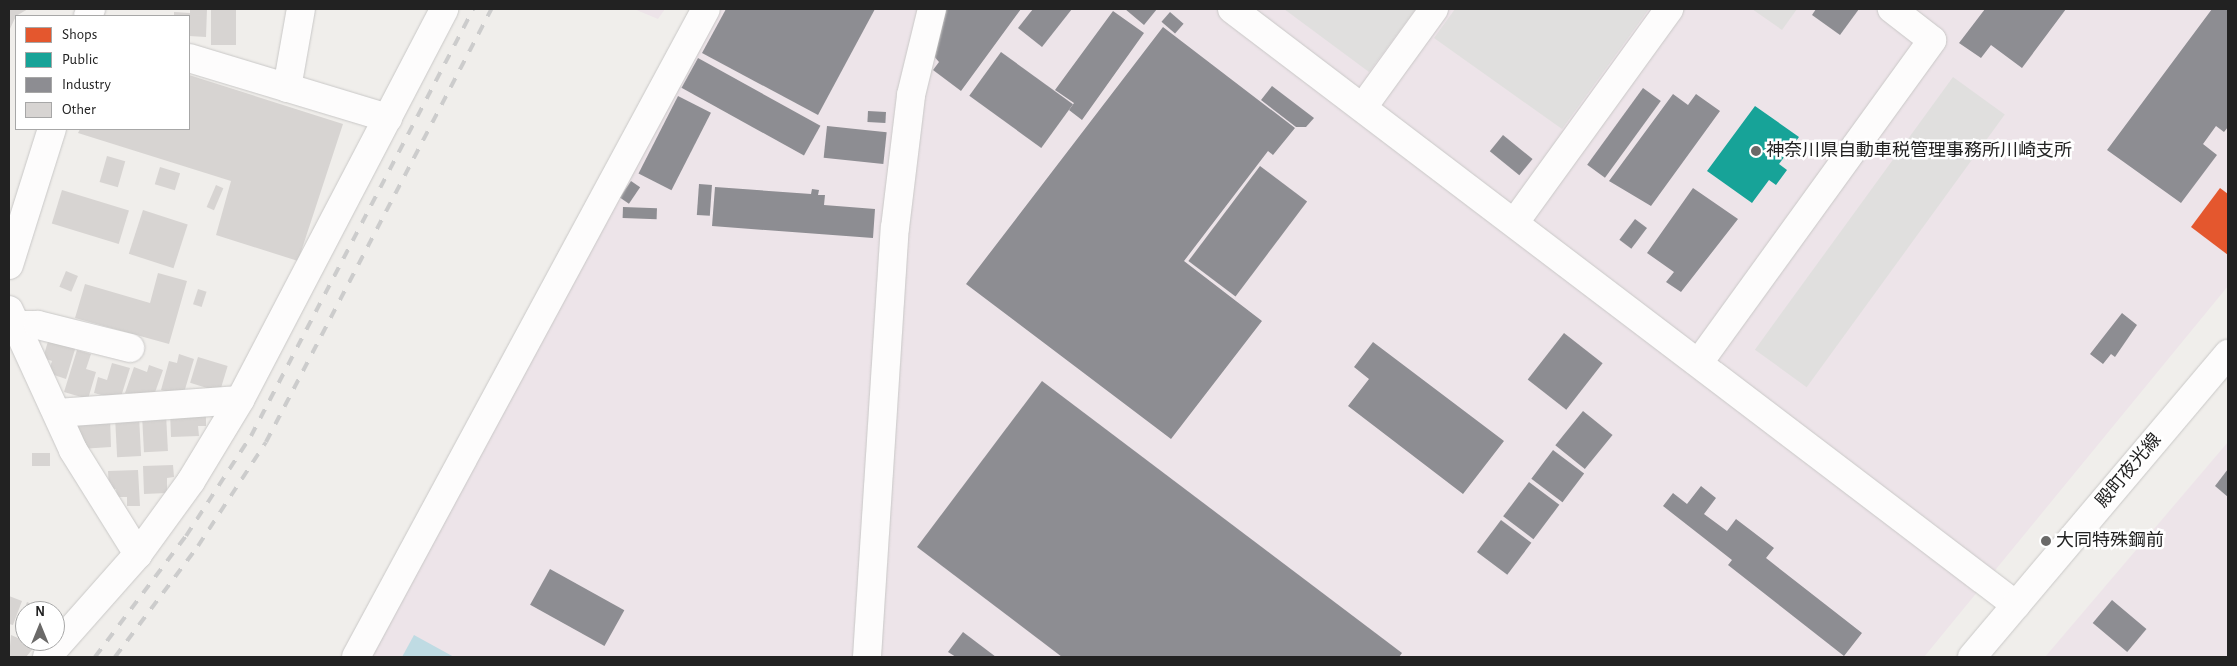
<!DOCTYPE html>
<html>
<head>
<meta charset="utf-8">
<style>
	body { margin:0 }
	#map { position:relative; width:2237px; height:666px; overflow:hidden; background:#f0eeeb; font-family:"Alegreya Sans","Noto Sans JP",sans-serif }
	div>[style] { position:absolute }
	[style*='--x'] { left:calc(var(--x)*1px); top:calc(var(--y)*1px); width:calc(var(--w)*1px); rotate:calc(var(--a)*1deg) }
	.industrial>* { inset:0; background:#ede4e9 }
	.parking>* { inset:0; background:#e0dfde; transform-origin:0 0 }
	.water>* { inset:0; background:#bfdbe3 }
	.shops>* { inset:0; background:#e4572e }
	.public>* { inset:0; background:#17a398 }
	.industry>* { inset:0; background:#8d8d92; transform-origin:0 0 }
	.building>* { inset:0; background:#d7d4d2; transform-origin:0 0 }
	.roads { filter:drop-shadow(0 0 1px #c9c8c7) drop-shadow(0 0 1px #c9c8c7) }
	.minor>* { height:28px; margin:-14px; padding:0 14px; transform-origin:14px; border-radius:14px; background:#fdfcfc }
	.rail>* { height:4px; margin-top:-2px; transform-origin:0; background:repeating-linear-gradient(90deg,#ccc 0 10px,transparent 0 20px) }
	.dots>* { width:14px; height:14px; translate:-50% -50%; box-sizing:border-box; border:2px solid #fff; border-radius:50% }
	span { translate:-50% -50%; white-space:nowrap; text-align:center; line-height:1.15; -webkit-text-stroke:5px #fff; paint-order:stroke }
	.poi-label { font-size:18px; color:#222 }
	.left { translate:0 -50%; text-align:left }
	.street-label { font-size:18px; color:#222 }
	.frame { position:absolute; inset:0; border:10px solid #222; pointer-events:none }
	.legend { position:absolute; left:15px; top:15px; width:175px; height:115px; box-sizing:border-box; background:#fff; border:1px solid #a7a7a7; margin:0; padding:6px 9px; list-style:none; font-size:15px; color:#222 }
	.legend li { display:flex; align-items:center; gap:10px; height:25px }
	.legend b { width:25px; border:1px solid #a7a7a7 }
	.north { position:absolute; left:15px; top:601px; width:50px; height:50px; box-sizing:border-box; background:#fff; border:1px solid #a7a7a7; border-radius:50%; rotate:0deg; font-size:14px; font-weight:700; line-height:20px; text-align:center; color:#222 }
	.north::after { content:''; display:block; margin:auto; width:18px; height:22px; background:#6a6968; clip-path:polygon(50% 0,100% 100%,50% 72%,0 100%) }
</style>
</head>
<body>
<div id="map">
	<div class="industrial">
		<div style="clip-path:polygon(634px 9px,665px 9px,658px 19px)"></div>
		<div style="clip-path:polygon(719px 9px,2228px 9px,2228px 286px,1924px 657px,367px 657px)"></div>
		<div style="clip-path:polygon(2228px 442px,2228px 657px,2045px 657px)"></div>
	</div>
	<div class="parking">
		<div style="clip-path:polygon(1284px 9px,1416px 9px,1369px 72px)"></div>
		<div style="clip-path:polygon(1455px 9px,1649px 9px,1562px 129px,1434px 38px)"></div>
		<div style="clip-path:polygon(1752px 9px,1797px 9px,1782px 30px)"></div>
		<div style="left:1953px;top:77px;width:64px;height:337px;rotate:36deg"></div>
	</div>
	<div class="water">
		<div style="clip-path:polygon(414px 635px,454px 657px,402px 657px)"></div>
	</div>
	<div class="shops">
		<div style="clip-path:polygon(2220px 188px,2228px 194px,2228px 255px,2191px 227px)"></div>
	</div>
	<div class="public">
		<div style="clip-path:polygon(1755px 106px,1799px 137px,1779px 164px,1787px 170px,1776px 185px,1769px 180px,1752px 203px,1707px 171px)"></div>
	</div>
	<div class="industry">
		<div style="clip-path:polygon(726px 9px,875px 9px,818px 115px,702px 53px)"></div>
		<div style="clip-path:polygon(943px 9px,1021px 9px,961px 91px,933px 70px,939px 62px,932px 54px)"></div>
		<div style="clip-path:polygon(1033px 9px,1072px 9px,1042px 47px,1018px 28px)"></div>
		<div style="clip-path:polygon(1125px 9px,1157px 9px,1144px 25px)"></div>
		<div style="clip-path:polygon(1816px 9px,1859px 9px,1840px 35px,1812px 15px)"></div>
		<div style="clip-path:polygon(1985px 9px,2066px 9px,2022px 68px,1991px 45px,1981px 58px,1959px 43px)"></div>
		<div style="clip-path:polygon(2212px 9px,2228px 9px,2228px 127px,2224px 132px,2216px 126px,2203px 144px,2217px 155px,2181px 203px,2107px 150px)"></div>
		<div style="clip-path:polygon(1113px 11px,1144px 33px,1082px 120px,1069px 110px,1074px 103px,1055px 90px)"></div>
		<div style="left:1170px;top:12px;width:18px;height:13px;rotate:41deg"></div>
		<div style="clip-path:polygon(1163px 27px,1295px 128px,1273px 155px,1268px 151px,1184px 261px,1262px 321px,1171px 439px,966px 284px)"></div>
		<div style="left:1001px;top:52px;width:89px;height:54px;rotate:36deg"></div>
		<div style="left:698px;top:58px;width:140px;height:34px;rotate:29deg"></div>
		<div style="clip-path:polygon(1272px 86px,1314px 118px,1306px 127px,1296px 127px,1261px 100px)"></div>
		<div style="left:1643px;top:88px;width:22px;height:95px;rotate:36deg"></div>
		<div style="clip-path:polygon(1673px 94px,1688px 105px,1696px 94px,1720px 111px,1651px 206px,1609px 181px)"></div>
		<div style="left:678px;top:96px;width:37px;height:87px;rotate:27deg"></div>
		<div style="left:868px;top:111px;width:18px;height:11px;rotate:3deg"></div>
		<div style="left:827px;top:126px;width:60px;height:32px;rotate:6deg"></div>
		<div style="left:1503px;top:135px;width:38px;height:21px;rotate:39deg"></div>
		<div style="left:1260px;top:166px;width:59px;height:119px;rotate:37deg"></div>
		<div style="left:631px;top:181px;width:11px;height:20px;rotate:34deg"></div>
		<div style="left:699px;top:184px;width:13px;height:31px;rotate:4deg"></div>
		<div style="clip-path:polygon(715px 187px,811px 194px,812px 189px,819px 190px,818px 195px,825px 195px,824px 205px,875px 209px,873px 238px,712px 226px)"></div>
		<div style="clip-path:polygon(1693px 188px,1738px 219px,1681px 292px,1666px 282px,1674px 272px,1647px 253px)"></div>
		<div style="left:623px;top:207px;width:34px;height:11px;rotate:2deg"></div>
		<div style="left:1635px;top:219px;width:15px;height:26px;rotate:37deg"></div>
		<div style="clip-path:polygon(2122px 313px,2137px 325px,2115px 357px,2111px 354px,2103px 364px,2090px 354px)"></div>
		<div style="left:1564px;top:333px;width:49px;height:59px;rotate:38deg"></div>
		<div style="clip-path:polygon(1373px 342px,1504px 441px,1463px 494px,1348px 406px,1369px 379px,1354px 367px)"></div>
		<div style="clip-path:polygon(1042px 381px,1402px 653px,1399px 657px,1062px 657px,917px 547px)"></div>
		<div style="left:1583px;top:411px;width:38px;height:44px;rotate:39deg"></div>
		<div style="left:1553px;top:450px;width:39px;height:36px;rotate:37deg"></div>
		<div style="clip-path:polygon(2228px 469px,2228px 497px,2215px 486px)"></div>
		<div style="left:1529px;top:482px;width:38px;height:43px;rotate:37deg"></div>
		<div style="clip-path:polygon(1701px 486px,1716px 498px,1704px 514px,1727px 531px,1736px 519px,1774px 548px,1766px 558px,1862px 633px,1844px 656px,1728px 565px,1732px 560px,1663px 506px,1673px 493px,1687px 504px)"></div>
		<div style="left:1501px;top:520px;width:38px;height:40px;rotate:37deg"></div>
		<div style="left:550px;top:569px;width:85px;height:41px;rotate:29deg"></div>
		<div style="left:2112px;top:600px;width:45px;height:30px;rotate:40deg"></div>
		<div style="clip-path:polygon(963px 632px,996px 657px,956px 657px,948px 652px)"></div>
	</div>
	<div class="building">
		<div style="clip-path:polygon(9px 9px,28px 9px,16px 16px,9px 31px)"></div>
		<div style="clip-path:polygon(190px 9px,207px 9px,206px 37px,189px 36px,189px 16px,174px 16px,174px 12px,190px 13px)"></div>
		<div style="left:211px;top:9px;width:25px;height:36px"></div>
		<div style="clip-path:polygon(189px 75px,343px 124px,298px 261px,216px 235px,231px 181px,78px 133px,80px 129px,189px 129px)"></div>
		<div style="left:107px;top:156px;width:19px;height:27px;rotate:16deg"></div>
		<div style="left:160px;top:167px;width:21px;height:18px;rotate:17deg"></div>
		<div style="left:216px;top:185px;width:8px;height:24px;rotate:23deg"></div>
		<div style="left:62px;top:190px;width:70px;height:35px;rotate:17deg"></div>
		<div style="left:143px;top:210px;width:47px;height:46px;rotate:18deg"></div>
		<div style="left:66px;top:271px;width:13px;height:17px;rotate:23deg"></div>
		<div style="clip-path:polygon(158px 273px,187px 281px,169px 344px,75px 318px,85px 284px,150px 303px)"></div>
		<div style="left:198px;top:289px;width:9px;height:16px;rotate:18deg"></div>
		<div style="clip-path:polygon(49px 338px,76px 346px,66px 379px,48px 373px,52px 361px,43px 358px)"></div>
		<div style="clip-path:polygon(77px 350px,91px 354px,86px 369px,96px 372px,88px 399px,64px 392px)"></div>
		<div style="clip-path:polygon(179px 354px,194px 359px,183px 396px,161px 390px,169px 361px,177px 363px)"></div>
		<div style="left:198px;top:357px;width:31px;height:27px;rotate:17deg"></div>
		<div style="clip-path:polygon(112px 363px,130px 368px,120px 400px,94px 393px,98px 377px,107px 380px)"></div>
		<div style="clip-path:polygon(149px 365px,163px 370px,153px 398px,125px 393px,134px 367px,147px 372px)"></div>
		<div style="clip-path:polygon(206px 410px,206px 426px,198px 426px,199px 436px,171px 437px,170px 411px)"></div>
		<div style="left:166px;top:414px;width:37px;height:24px;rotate:87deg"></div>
		<div style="left:139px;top:416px;width:40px;height:24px;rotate:87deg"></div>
		<div style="clip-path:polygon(110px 417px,111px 447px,80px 449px,74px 419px)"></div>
		<div style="left:32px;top:453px;width:18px;height:13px"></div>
		<div style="clip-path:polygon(173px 465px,174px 477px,167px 478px,167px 493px,144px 494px,143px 466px)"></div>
		<div style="clip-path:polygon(138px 470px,140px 506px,127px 506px,127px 497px,117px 497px,116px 489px,109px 489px,108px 471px)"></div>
		<div style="clip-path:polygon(9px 596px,22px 601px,13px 625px,9px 624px)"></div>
		<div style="clip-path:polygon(27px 602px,48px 611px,25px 611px,25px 626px,19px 624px)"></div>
		<div style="clip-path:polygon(55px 614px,62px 616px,55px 625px)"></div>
		<div style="clip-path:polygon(11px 635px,25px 641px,36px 645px,26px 657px,9px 657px)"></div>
	</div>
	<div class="roads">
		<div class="minor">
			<div style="--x:1232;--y:9;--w:985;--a:37.24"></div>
			<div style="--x:88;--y:16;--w:8;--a:-67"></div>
			<div style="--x:189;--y:58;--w:208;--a:16.8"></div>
			<div style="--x:287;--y:88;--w:80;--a:-80"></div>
			<div style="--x:1363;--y:107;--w:121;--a:-54.1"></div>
			<div style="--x:1515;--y:222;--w:263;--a:-54.1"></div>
			<div style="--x:9;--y:265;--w:143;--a:-72.5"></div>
			<div style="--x:9;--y:310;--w:154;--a:65.4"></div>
			<div style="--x:73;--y:450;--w:123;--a:58"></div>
			<div style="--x:19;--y:325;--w:19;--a:0"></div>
			<div style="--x:38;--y:325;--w:95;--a:14"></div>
			<div style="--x:1700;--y:361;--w:396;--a:-54.1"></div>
			<div style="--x:1932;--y:40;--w:51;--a:-142.2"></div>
			<div style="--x:57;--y:413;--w:183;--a:-4.1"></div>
			<div style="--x:47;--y:657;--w:137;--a:-48.5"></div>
			<div style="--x:138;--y:554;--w:90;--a:-54"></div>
			<div style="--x:191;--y:481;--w:95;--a:-58.8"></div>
			<div style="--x:240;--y:400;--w:441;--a:-62.4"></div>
			<div style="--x:356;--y:657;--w:736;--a:-61.63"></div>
			<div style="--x:867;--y:657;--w:430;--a:-86.3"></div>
			<div style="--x:895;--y:228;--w:134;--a:-83.1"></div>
			<div style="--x:911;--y:95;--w:89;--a:-76.3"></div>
			<div style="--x:1972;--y:657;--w:397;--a:-49.8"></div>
		</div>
	</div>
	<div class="rail">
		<div style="--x:95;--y:657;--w:151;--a:-53.1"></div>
		<div style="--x:186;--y:536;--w:119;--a:-57"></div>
		<div style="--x:251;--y:436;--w:481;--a:-62.5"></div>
		<div style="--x:115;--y:657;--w:139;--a:-53.2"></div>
		<div style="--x:198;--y:546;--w:124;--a:-56.8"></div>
		<div style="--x:266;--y:442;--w:488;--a:-62.5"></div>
	</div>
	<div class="dots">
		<div style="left:1756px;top:151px;background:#6a6968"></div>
		<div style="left:2046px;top:541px;background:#6a6968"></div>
	</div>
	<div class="poi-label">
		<span class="left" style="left:1766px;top:151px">神奈川県自動車税管理事務所川崎支所</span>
		<span class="left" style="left:2056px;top:541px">大同特殊鋼前</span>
	</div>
	<div class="street-label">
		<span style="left:2129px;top:471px;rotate:-50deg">殿町夜光線</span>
	</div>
	<div class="frame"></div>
	<ul class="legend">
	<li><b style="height:14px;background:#e4572e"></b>Shops</li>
	<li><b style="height:14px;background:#17a398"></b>Public</li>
	<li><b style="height:14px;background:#8d8d92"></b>Industry</li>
	<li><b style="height:14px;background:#d7d4d2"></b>Other</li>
	</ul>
	<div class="north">N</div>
</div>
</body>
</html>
